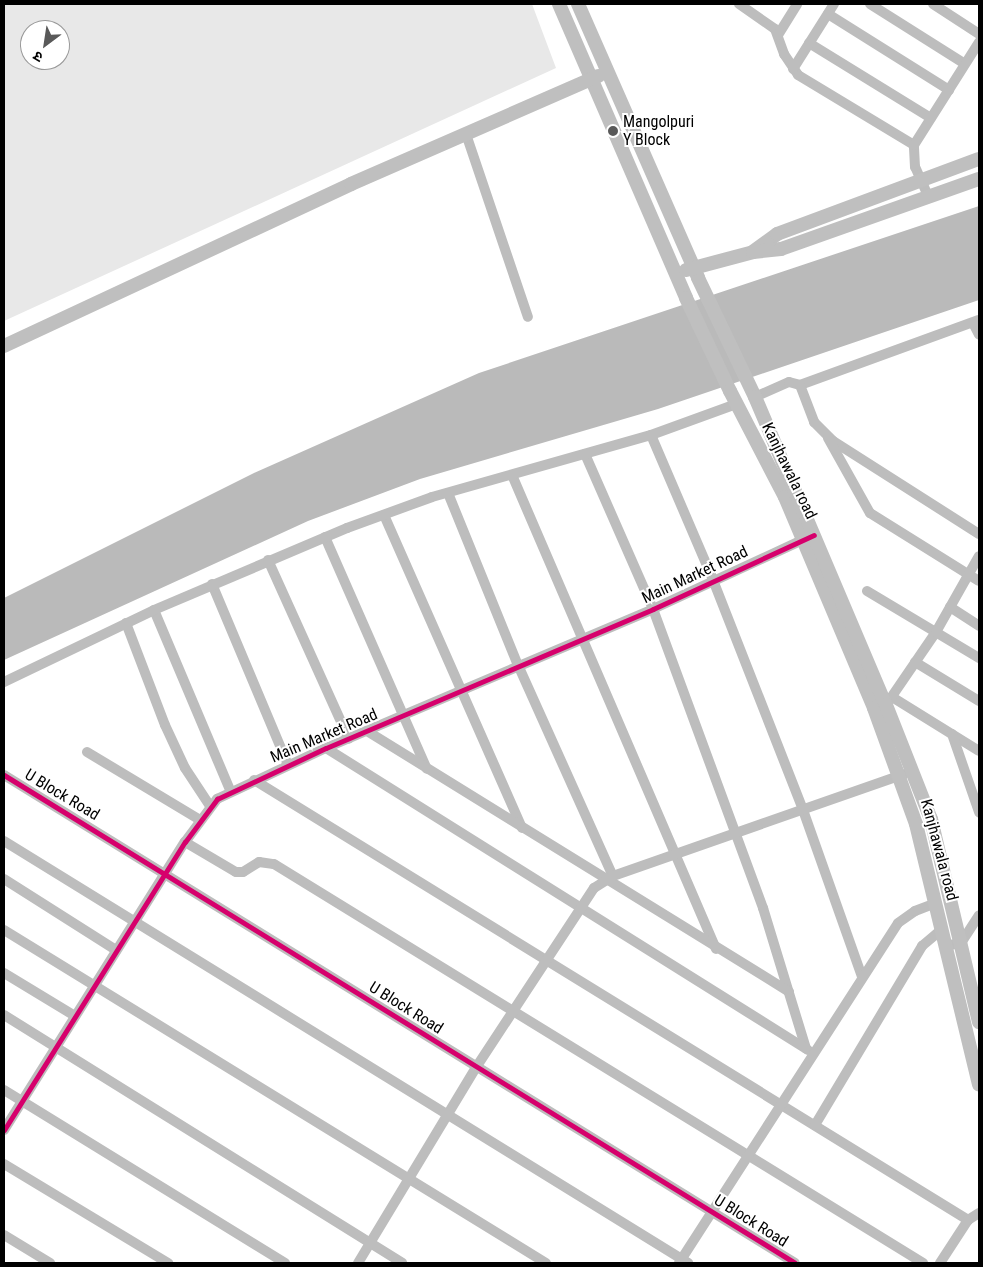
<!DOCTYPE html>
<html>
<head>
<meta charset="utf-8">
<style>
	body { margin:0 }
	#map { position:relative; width:983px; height:1267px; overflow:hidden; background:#fff; font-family:"Roboto Condensed","Noto Sans Devanagari",sans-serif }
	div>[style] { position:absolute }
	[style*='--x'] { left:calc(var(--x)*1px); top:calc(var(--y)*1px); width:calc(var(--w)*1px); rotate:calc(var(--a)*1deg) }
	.green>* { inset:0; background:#e8e8e8 }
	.water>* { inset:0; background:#bababa }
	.street>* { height:10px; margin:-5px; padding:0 5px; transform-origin:5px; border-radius:5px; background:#bdbdbd }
	.secondary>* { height:14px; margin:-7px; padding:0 7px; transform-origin:7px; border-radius:7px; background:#bfbfbf }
	.cycleway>* { height:5px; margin:-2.5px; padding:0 2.5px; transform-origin:2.5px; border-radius:2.5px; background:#d6006c }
	.dots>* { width:14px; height:14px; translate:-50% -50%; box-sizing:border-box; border:2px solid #fff; border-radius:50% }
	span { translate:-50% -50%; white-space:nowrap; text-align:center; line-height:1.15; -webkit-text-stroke:4px #fff; paint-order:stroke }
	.poi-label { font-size:16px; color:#000 }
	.left { translate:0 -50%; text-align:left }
	.street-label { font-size:16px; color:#000 }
	.frame { position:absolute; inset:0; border:5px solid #000; pointer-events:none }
	.north { position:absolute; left:20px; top:20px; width:50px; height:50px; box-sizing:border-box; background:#fff; border:1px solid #999; border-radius:50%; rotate:211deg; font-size:14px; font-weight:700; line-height:20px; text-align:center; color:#000 }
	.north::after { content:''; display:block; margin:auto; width:18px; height:22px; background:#595959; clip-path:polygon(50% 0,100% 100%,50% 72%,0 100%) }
</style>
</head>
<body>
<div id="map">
	<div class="green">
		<div style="clip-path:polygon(evenodd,4px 4px,532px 4px,556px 68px,4px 321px,4px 4px,30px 30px,60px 30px,60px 60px,30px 60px,30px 30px)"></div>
	</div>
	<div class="water">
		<div style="clip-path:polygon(979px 206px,979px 300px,658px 409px,420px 479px,308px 521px,4px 660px,4px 598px,254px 473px,479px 373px)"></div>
	</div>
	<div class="street">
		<div style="--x:739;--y:4;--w:44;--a:34.8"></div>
		<div style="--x:775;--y:29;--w:27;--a:70"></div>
		<div style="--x:784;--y:54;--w:25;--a:56"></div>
		<div style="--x:798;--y:75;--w:135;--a:31.1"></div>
		<div style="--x:870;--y:4;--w:112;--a:32.3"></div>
		<div style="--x:933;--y:4;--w:55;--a:33.1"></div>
		<div style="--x:828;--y:14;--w:143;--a:32.1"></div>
		<div style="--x:778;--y:35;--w:36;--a:-58"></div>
		<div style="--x:809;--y:43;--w:143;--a:31.6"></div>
		<div style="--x:793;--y:69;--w:77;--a:-57.8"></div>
		<div style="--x:466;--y:134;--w:193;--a:71.3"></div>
		<div style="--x:929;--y:198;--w:34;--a:-114"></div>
		<div style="--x:915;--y:167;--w:22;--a:-93"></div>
		<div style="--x:914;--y:145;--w:122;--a:-57.7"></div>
		<div style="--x:973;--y:323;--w:13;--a:63"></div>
		<div style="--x:800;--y:385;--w:190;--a:-20"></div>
		<div style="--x:755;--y:397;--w:37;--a:-24"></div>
		<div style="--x:789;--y:382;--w:11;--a:15"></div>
		<div style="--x:800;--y:385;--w:40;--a:69"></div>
		<div style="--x:814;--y:422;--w:27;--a:45"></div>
		<div style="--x:833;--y:441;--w:173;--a:32.5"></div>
		<div style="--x:651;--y:435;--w:158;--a:66.8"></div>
		<div style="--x:713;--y:580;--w:247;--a:68.6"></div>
		<div style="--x:803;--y:810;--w:177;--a:70.5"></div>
		<div style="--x:828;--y:438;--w:86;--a:60.8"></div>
		<div style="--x:870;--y:513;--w:128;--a:32"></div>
		<div style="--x:585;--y:454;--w:169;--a:66.3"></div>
		<div style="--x:653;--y:609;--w:319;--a:69.8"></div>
		<div style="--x:763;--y:908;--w:147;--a:73"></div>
		<div style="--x:512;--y:475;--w:516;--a:66.71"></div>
		<div style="--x:448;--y:493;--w:186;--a:67.9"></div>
		<div style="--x:518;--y:665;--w:231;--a:65.8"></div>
		<div style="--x:384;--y:515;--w:342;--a:66.2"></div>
		<div style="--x:325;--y:537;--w:253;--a:66.3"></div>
		<div style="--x:268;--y:560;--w:196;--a:65.7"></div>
		<div style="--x:212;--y:584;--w:196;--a:67.2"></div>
		<div style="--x:867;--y:591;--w:131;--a:30.9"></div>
		<div style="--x:950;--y:607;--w:35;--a:33"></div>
		<div style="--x:154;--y:610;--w:195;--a:67.1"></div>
		<div style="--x:126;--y:623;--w:109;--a:69.1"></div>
		<div style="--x:165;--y:725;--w:47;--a:65.1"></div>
		<div style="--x:185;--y:768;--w:45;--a:56.7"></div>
		<div style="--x:915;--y:662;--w:75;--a:31.4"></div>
		<div style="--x:4;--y:682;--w:166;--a:-25.6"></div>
		<div style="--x:154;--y:610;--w:210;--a:-23"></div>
		<div style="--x:347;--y:528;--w:90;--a:-20"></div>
		<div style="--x:432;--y:497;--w:228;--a:-15.8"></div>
		<div style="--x:651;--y:435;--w:90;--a:-20"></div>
		<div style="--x:892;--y:697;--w:102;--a:31.8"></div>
		<div style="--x:886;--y:705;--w:88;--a:-55.6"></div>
		<div style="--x:936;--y:632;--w:87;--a:-60.5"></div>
		<div style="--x:367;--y:731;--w:496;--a:31.7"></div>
		<div style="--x:952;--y:734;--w:83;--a:70.9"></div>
		<div style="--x:326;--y:748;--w:569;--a:32.07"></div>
		<div style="--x:87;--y:752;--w:132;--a:31"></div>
		<div style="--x:4;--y:775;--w:929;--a:31.67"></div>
		<div style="--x:254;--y:780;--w:839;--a:31.64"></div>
		<div style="--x:4;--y:841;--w:804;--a:31.67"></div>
		<div style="--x:185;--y:842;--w:59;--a:30.5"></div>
		<div style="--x:236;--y:872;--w:7;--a:0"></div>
		<div style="--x:243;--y:872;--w:19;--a:-32"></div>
		<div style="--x:259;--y:862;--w:15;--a:8"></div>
		<div style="--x:274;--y:864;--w:762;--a:31.58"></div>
		<div style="--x:4;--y:879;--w:133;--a:32.4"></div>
		<div style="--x:4;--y:930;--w:636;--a:31.57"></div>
		<div style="--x:945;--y:946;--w:16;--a:-11"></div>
		<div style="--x:961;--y:943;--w:33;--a:-57"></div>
		<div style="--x:4;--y:973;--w:83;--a:31.2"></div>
		<div style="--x:4;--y:1015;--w:469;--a:31.9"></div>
		<div style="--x:4;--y:1090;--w:330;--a:31.6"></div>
		<div style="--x:815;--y:1125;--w:209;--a:-59.1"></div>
		<div style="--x:922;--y:946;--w:25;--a:-40"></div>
		<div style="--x:4;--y:1130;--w:340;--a:-57.9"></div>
		<div style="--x:185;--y:842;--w:54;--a:-53.3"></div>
		<div style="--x:217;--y:799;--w:120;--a:-25.1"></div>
		<div style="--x:326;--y:748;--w:355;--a:-23"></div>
		<div style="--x:653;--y:609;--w:172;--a:-24.8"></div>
		<div style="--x:4;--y:1164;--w:192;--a:31.1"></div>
		<div style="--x:4;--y:1235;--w:54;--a:31.3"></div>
		<div style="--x:358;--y:1263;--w:230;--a:-58.9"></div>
		<div style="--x:477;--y:1066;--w:213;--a:-56.7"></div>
		<div style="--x:594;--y:888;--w:22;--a:-32"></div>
		<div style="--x:613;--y:876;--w:308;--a:-19.3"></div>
		<div style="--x:679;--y:1263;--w:404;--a:-57.2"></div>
		<div style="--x:898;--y:923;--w:21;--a:-35"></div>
		<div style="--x:915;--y:911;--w:22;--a:-21"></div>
		<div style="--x:940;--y:1263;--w:51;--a:-56.9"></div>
		<div style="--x:968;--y:1220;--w:13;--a:-32"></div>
	</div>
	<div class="secondary">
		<div style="--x:559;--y:4;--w:320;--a:66.6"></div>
		<div style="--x:686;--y:298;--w:103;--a:64.7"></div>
		<div style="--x:730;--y:391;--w:119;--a:62.6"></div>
		<div style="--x:785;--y:497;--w:229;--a:67.1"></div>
		<div style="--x:874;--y:708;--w:123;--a:70.1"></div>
		<div style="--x:916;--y:824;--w:268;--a:76.4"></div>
		<div style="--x:578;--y:4;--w:299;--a:66.3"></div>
		<div style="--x:698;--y:278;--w:132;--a:64.4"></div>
		<div style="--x:755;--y:397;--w:335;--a:67"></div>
		<div style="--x:886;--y:705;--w:123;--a:68.5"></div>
		<div style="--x:931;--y:819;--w:209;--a:76.7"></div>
		<div style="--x:754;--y:251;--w:29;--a:-36"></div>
		<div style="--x:777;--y:234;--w:215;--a:-20.4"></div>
		<div style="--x:686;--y:270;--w:69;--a:-15"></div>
		<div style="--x:753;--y:252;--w:28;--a:-6"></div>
		<div style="--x:781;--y:249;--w:210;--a:-19.5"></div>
		<div style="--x:4;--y:346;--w:383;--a:-25"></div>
		<div style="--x:351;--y:184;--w:270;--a:-23.6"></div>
	</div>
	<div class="cycleway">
		<div style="--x:4;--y:775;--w:929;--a:31.67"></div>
		<div style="--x:4;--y:1130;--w:340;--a:-57.9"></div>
		<div style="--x:185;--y:842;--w:54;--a:-53.3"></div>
		<div style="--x:217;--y:799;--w:120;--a:-25.1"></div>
		<div style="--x:326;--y:748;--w:355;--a:-23"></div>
		<div style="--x:653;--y:609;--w:177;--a:-24.7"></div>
	</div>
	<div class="dots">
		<div style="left:613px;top:131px;background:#595959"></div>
	</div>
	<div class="poi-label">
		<span class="left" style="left:623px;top:131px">Mangolpuri<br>Y Block</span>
	</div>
	<div class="street-label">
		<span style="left:789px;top:471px;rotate:64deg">Kanjhawala road</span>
		<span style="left:695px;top:575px;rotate:-25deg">Main Market Road</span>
		<span style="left:324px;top:736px;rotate:-23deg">Main Market Road</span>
		<span style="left:62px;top:795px;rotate:31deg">U Block Road</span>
		<span style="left:939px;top:850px;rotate:75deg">Kanjhawala road</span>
		<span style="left:406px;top:1008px;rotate:32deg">U Block Road</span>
		<span style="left:751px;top:1221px;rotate:32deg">U Block Road</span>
	</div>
	<div class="frame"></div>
	<div class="north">उ</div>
</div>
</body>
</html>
